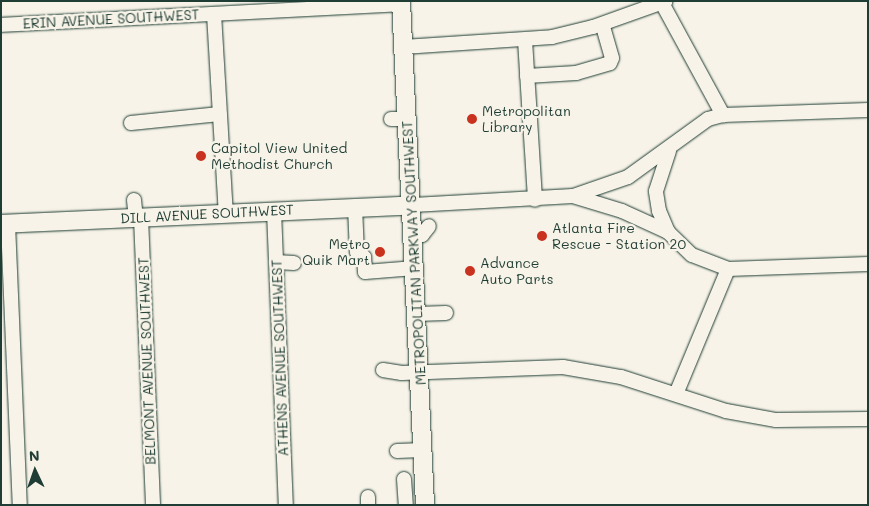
<!DOCTYPE html>
<html>
<head>
<meta charset="utf-8">
<style>
	body { margin:0 }
	#map { position:relative; width:869px; height:506px; overflow:hidden; background:#f7f3e8; font-family:Mali,sans-serif }
	div>[style] { position:absolute }
	[style*='--x'] { left:calc(var(--x)*1px); top:calc(var(--y)*1px); width:calc(var(--w)*1px); rotate:calc(var(--a)*1deg) }
	.roads { filter:drop-shadow(0 0 1px #1f3d34) drop-shadow(0 0 1px #1f3d34) }
	.minor>* { height:14px; margin:-7px; padding:0 7px; transform-origin:7px; border-radius:7px; background:#f7f3e8 }
	.major>* { height:18px; margin:-9px; padding:0 9px; transform-origin:9px; border-radius:9px; background:#f7f3e8 }
	.dots>* { width:14px; height:14px; translate:-50% -50%; box-sizing:border-box; border:2px solid #f7f3e8; border-radius:50% }
	span { translate:-50% -50%; white-space:nowrap; text-align:center; line-height:1.15; -webkit-text-stroke:4.5px #f7f3e8; paint-order:stroke }
	.street-label { font-size:14px; color:#1f3d34 }
	.poi-label { font-size:14px; color:#1f3d34 }
	.left { translate:0 -50%; text-align:left }
	.right { translate:-100% -50%; text-align:right }
	.frame { position:absolute; inset:0; border:2px solid #1f3d34; pointer-events:none }
	.north { position:absolute; left:10px; top:446px; width:50px; height:50px; -webkit-text-stroke:4px #f7f3e8; paint-order:stroke; rotate:357deg; font-size:14px; font-weight:700; line-height:20px; text-align:center; color:#1f3d34 }
	.north::after { content:''; display:block; margin:auto; width:18px; height:22px; background:#1f3d34; clip-path:polygon(50% 0,100% 100%,50% 72%,0 100%) }
</style>
</head>
<body>
<div id="map">
	<div class="roads">
		<div class="minor">
			<div style="--x:662;--y:3;--w:128;--a:61.4"></div>
			<div style="--x:214;--y:14;--w:200;--a:86.6"></div>
			<div style="--x:1;--y:25;--w:401;--a:-3"></div>
			<div style="--x:525;--y:40;--w:160;--a:86.4"></div>
			<div style="--x:403;--y:47;--w:149;--a:-3.8"></div>
			<div style="--x:552;--y:37;--w:42;--a:-13.7"></div>
			<div style="--x:593;--y:27;--w:77;--a:-19.6"></div>
			<div style="--x:527;--y:76;--w:49;--a:-3.5"></div>
			<div style="--x:576;--y:73;--w:35;--a:-16"></div>
			<div style="--x:610;--y:63;--w:5;--a:-68"></div>
			<div style="--x:612;--y:58;--w:35;--a:-106"></div>
			<div style="--x:391;--y:119;--w:17;--a:0"></div>
			<div style="--x:131;--y:123;--w:89;--a:-5.8"></div>
			<div style="--x:573;--y:196;--w:51;--a:17"></div>
			<div style="--x:622;--y:211;--w:51;--a:24.5"></div>
			<div style="--x:668;--y:232;--w:33;--a:44"></div>
			<div style="--x:692;--y:255;--w:39;--a:21"></div>
			<div style="--x:728;--y:269;--w:140;--a:-2"></div>
			<div style="--x:134;--y:200;--w:18;--a:84"></div>
			<div style="--x:413;--y:205;--w:160;--a:-3.2"></div>
			<div style="--x:573;--y:196;--w:58;--a:-19.1"></div>
			<div style="--x:628;--y:177;--w:99;--a:-35.9"></div>
			<div style="--x:708;--y:119;--w:16;--a:-15"></div>
			<div style="--x:723;--y:115;--w:145;--a:-2"></div>
			<div style="--x:355;--y:207;--w:45;--a:87.5"></div>
			<div style="--x:357;--y:252;--w:9;--a:36"></div>
			<div style="--x:364;--y:257;--w:15;--a:86"></div>
			<div style="--x:365;--y:272;--w:50;--a:-4.6"></div>
			<div style="--x:274;--y:211;--w:294;--a:87.7"></div>
			<div style="--x:141;--y:218;--w:287;--a:87.6"></div>
			<div style="--x:8;--y:224;--w:281;--a:87.6"></div>
			<div style="--x:668;--y:232;--w:23;--a:-113"></div>
			<div style="--x:659;--y:211;--w:20;--a:-99"></div>
			<div style="--x:656;--y:191;--w:42;--a:-72"></div>
			<div style="--x:414;--y:235;--w:8;--a:0"></div>
			<div style="--x:422;--y:235;--w:11;--a:-52"></div>
			<div style="--x:276;--y:262;--w:18;--a:3"></div>
			<div style="--x:417;--y:314;--w:29;--a:-2"></div>
			<div style="--x:383;--y:370;--w:19;--a:9"></div>
			<div style="--x:402;--y:373;--w:161;--a:-2.1"></div>
			<div style="--x:563;--y:367;--w:59;--a:9.8"></div>
			<div style="--x:621;--y:377;--w:110;--a:17.9"></div>
			<div style="--x:726;--y:411;--w:51;--a:10.2"></div>
			<div style="--x:776;--y:420;--w:92;--a:-0.6"></div>
			<div style="--x:676;--y:394;--w:135;--a:-67.4"></div>
			<div style="--x:397;--y:451;--w:26;--a:-2"></div>
			<div style="--x:404;--y:479;--w:26;--a:86"></div>
			<div style="--x:368;--y:497;--w:8;--a:90"></div>
		</div>
		<div class="major">
			<div style="--x:401;--y:1;--w:505;--a:87.27"></div>
			<div style="--x:1;--y:224;--w:412;--a:-2.6"></div>
		</div>
	</div>
	<div class="dots">
		<div style="left:472px;top:119px;background:#c8321e"></div>
		<div style="left:201px;top:156px;background:#c8321e"></div>
		<div style="left:542px;top:236px;background:#c8321e"></div>
		<div style="left:380px;top:252px;background:#c8321e"></div>
		<div style="left:470px;top:271px;background:#c8321e"></div>
	</div>
	<div class="street-label">
		<span style="left:111px;top:19px;rotate:-3deg">ERIN AVENUE SOUTHWEST</span>
		<span style="left:207px;top:214px;rotate:-3deg">DILL AVENUE SOUTHWEST</span>
		<span style="left:414px;top:253px;rotate:-93deg">METROPOLITAN PARKWAY SOUTHWEST</span>
		<span style="left:280px;top:358px;rotate:-92deg">ATHENS AVENUE SOUTHWEST</span>
		<span style="left:147px;top:361px;rotate:-92deg">BELMONT AVENUE SOUTHWEST</span>
	</div>
	<div class="poi-label">
		<span class="left" style="left:482px;top:119px">Metropolitan<br>Library</span>
		<span class="left" style="left:211px;top:156px">Capitol View United<br>Methodist Church</span>
		<span class="left" style="left:552px;top:236px">Atlanta Fire<br>Rescue - Station 20</span>
		<span class="right" style="left:370px;top:252px">Metro<br>Quik Mart</span>
		<span class="left" style="left:480px;top:271px">Advance<br>Auto Parts</span>
	</div>
	<div class="frame"></div>
	<div class="north">N</div>
</div>
</body>
</html>
